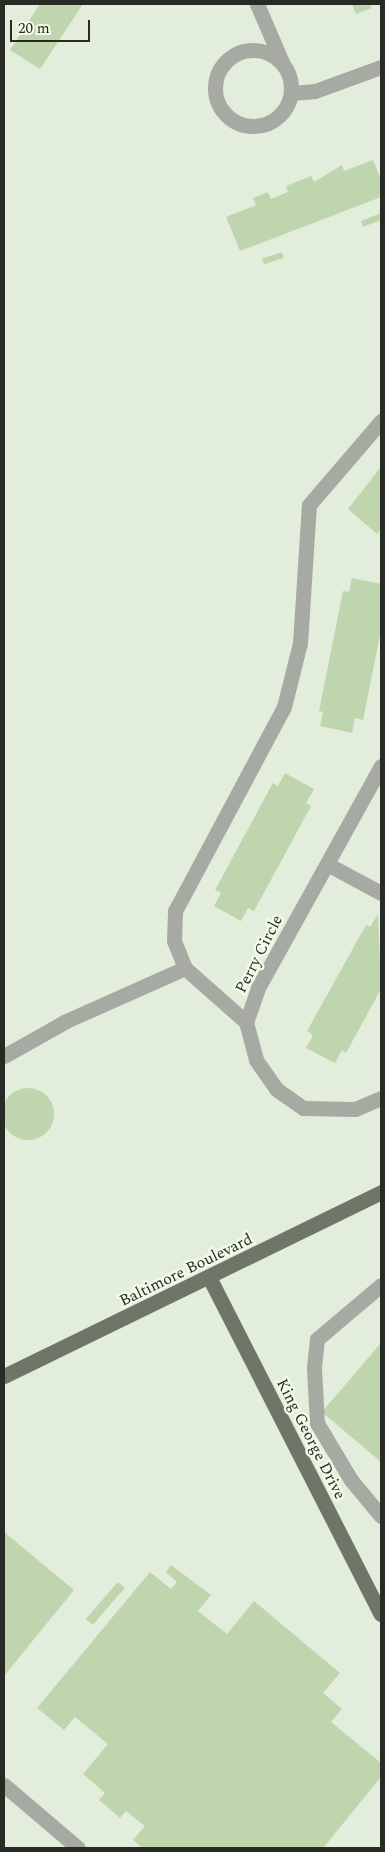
<!DOCTYPE html>
<html>
<head>
<meta charset="utf-8">
<style>
	body { margin:0 }
	#map { position:relative; width:385px; height:1852px; overflow:hidden; background:#e3eddb; font-family:Spectral,serif }
	div>[style] { position:absolute }
	[style*='--x'] { left:calc(var(--x)*1px); top:calc(var(--y)*1px); width:calc(var(--w)*1px); rotate:calc(var(--a)*1deg) }
	.building>* { inset:0; background:#bfd5ad; transform-origin:0 0 }
	.round { border-radius:50% }
	.minor>* { height:15px; margin:-7.5px; padding:0 7.5px; transform-origin:7.5px; border-radius:7.5px; background:#a6aaa3 }
	.minor>.ring { margin:-7.5px; padding:0; box-sizing:content-box; background:none; border:15px solid #a6aaa3; border-radius:50% }
	.major>* { height:15px; margin:-7.5px; padding:0 7.5px; transform-origin:7.5px; border-radius:7.5px; background:#6e7668 }
	span { translate:-50% -50%; white-space:nowrap; text-align:center; line-height:1.15; -webkit-text-stroke:5px #f0fae8; paint-order:stroke }
	.street-label { font-size:16px; color:#272b24 }
	.frame { position:absolute; inset:0; border:5px solid #272b24; pointer-events:none }
	.scale { position:absolute; left:10px; top:20px; width:80px; height:22px; box-sizing:border-box; border:2px solid #272b24; border-top:0; padding-left:6px; font-size:15px; line-height:18px; white-space:nowrap; color:#272b24; -webkit-text-stroke:4px #f0fae8; paint-order:stroke }
</style>
</head>
<body>
<div id="map">
	<div class="building">
		<div style="clip-path:polygon(40px 4px,83px 4px,40px 69px,10px 50px)"></div>
		<div style="clip-path:polygon(352px 4px,370px 4px,372px 8px,356px 14px)"></div>
		<div style="clip-path:polygon(373px 160px,381px 180px,381px 197px,240px 251px,226px 217px,256px 205px,253px 198px,268px 192px,271px 199px,288px 192px,286px 186px,311px 176px,314px 182px,342px 165px,344px 171px)"></div>
		<div style="clip-path:polygon(381px 213px,381px 220px,363px 227px,361px 221px)"></div>
		<div style="left:282px;top:252px;width:6px;height:21px;rotate:72deg"></div>
		<div style="clip-path:polygon(381px 467px,381px 529px,377px 534px,348px 509px)"></div>
		<div style="clip-path:polygon(352px 578px,381px 584px,381px 630px,363px 720px,355px 718px,352px 733px,320px 726px,323px 712px,319px 711px,343px 591px,349px 592px)"></div>
		<div style="clip-path:polygon(285px 773px,314px 789px,306px 803px,311px 806px,254px 911px,248px 908px,241px 921px,214px 906px,221px 893px,215px 890px,273px 783px,278px 786px)"></div>
		<div style="clip-path:polygon(378px 914px,381px 989px,346px 1053px,342px 1050px,335px 1063px,306px 1048px,313px 1035px,307px 1031px,366px 925px,370px 927px)"></div>
		<div class="round" style="left:2px;top:1088px;width:52px;height:52px"></div>
		<div style="clip-path:polygon(381px 1343px,381px 1462px,322px 1412px)"></div>
		<div style="clip-path:polygon(4px 1532px,74px 1590px,4px 1676px)"></div>
		<div style="clip-path:polygon(171px 1565px,211px 1595px,198px 1611px,227px 1634px,254px 1601px,340px 1673px,323px 1693px,342px 1709px,331px 1722px,381px 1763px,381px 1777px,323px 1848px,143px 1848px,133px 1840px,145px 1826px,126px 1811px,120px 1818px,99px 1800px,105px 1793px,83px 1774px,108px 1744px,75px 1717px,64px 1730px,37px 1708px,150px 1572px,171px 1589px,177px 1582px,166px 1572px)"></div>
		<div style="left:118px;top:1582px;width:9px;height:49px;rotate:41deg"></div>
	</div>
	<div class="minor">
		<div style="--x:257;--y:4;--w:63;--a:66.7"></div>
		<div class="ring" style="left:215px;top:50px;width:61px;height:61px"></div>
		<div style="--x:292;--y:93;--w:23;--a:-5"></div>
		<div style="--x:315;--y:91;--w:70;--a:-20"></div>
		<div style="--x:381;--y:766;--w:254;--a:119"></div>
		<div style="--x:258;--y:988;--w:36;--a:109"></div>
		<div style="--x:246;--y:1022;--w:39;--a:75"></div>
		<div style="--x:256;--y:1060;--w:35;--a:55"></div>
		<div style="--x:276;--y:1089;--w:33;--a:35"></div>
		<div style="--x:303;--y:1108;--w:52;--a:1.1"></div>
		<div style="--x:355;--y:1109;--w:28;--a:-23"></div>
		<div style="--x:327;--y:864;--w:61;--a:28.2"></div>
		<div style="--x:246;--y:1022;--w:81;--a:-138.5"></div>
		<div style="--x:185;--y:968;--w:29;--a:-112"></div>
		<div style="--x:174;--y:941;--w:30;--a:-88"></div>
		<div style="--x:175;--y:911;--w:231;--a:-61.9"></div>
		<div style="--x:284;--y:707;--w:66;--a:-76"></div>
		<div style="--x:300;--y:643;--w:138;--a:-86.3"></div>
		<div style="--x:309;--y:505;--w:111;--a:-49.4"></div>
		<div style="--x:4;--y:1056;--w:71;--a:-29.4"></div>
		<div style="--x:66;--y:1021;--w:130;--a:-24"></div>
		<div style="--x:381;--y:1285;--w:84;--a:139.8"></div>
		<div style="--x:317;--y:1339;--w:29;--a:96"></div>
		<div style="--x:314;--y:1368;--w:55;--a:86.9"></div>
		<div style="--x:317;--y:1423;--w:66;--a:59.2"></div>
		<div style="--x:351;--y:1480;--w:47;--a:50.2"></div>
		<div style="--x:4;--y:1785;--w:97;--a:40.4"></div>
	</div>
	<div class="major">
		<div style="--x:210;--y:1279;--w:376;--a:63"></div>
		<div style="--x:4;--y:1376;--w:420;--a:-26"></div>
	</div>
	<div class="street-label">
		<span style="left:259px;top:954px;rotate:-63deg">Perry Circle</span>
		<span style="left:186px;top:1270px;rotate:-26deg">Baltimore Boulevard</span>
		<span style="left:311px;top:1439px;rotate:63deg">King George Drive</span>
	</div>
	<div class="frame"></div>
	<div class="scale">20 m</div>
</div>
</body>
</html>
